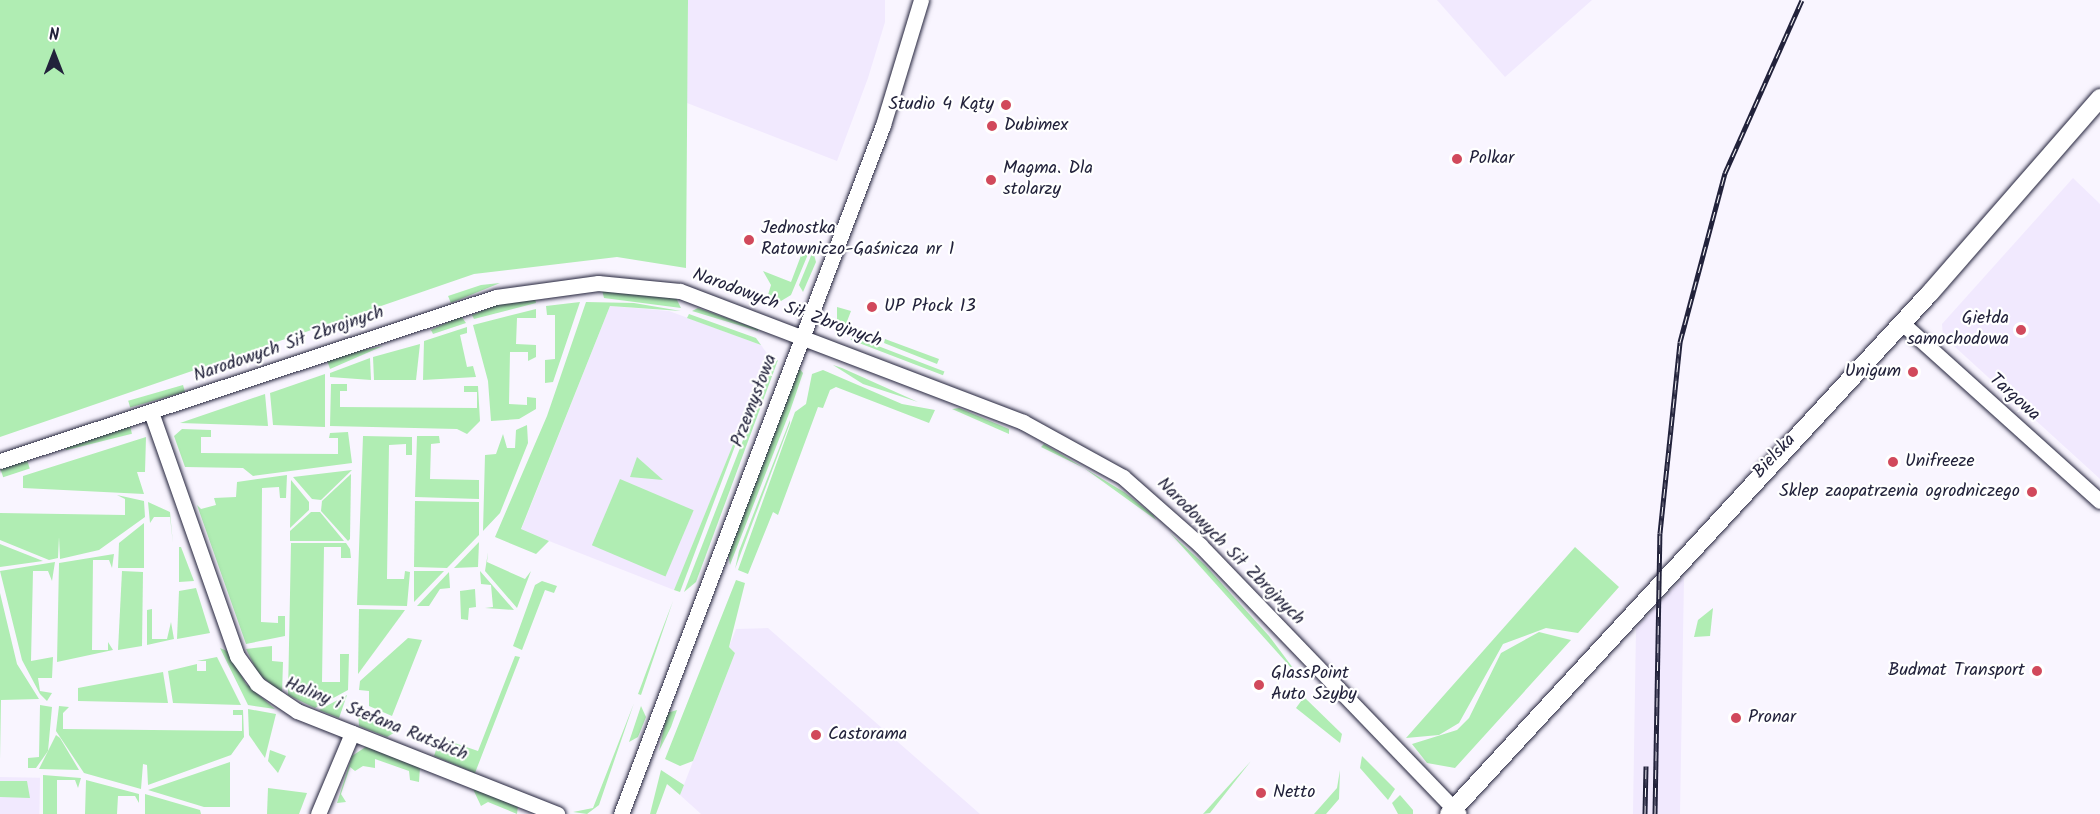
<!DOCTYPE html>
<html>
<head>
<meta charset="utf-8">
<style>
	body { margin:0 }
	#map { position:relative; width:2100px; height:814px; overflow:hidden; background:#f9f5ff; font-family:Kalam,sans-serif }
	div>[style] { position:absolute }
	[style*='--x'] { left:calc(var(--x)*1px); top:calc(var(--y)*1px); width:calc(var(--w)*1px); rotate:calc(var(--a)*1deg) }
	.built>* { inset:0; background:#f1e9fe; transform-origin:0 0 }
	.green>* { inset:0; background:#b0edb3; transform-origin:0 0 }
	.roads { filter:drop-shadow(0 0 2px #22223b) drop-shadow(0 0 2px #22223b) }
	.minor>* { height:15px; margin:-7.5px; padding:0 7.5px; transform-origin:7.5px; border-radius:7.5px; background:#fff }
	.major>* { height:18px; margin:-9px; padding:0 9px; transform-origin:9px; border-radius:9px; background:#fff }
	.rail>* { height:5px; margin-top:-2.5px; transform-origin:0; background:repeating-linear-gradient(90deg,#fff 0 9px,#22223b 0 18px); box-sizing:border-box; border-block:2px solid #22223b }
	.dots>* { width:16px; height:16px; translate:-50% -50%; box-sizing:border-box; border:3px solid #fff; border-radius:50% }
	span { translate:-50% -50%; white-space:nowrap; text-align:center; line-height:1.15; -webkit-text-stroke:4.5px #fff; paint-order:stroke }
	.poi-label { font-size:18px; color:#22223b }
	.right { translate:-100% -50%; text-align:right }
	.left { translate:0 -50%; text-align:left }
	.street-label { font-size:18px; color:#22223b }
	.north { position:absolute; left:24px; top:24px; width:60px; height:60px; -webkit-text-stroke:4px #fff; paint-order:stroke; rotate:0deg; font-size:16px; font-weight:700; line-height:24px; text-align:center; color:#22223b }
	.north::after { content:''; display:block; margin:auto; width:21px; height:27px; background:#22223b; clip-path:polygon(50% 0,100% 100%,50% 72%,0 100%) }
</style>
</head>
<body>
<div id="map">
	<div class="built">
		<div style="clip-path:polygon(688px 0,885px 0,885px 22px,868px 78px,837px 161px,687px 103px)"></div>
		<div style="clip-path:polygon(1437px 0,1592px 0,1505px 77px)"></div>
		<div style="clip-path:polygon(2073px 178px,2100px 204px,2100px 479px,1943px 336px,1942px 324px)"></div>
		<div style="clip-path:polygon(610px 306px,669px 311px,761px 345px,769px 356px,674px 590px,521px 530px)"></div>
		<div style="clip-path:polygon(1684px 577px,1680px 814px,1633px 814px,1636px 628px)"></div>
		<div style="clip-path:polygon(768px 628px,980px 814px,701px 814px,680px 795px,735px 653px,729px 647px,736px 629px)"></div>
		<div style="left:0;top:777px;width:40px;height:37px;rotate:1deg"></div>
	</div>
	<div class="green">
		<div style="clip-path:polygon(0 0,688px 0,686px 268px,617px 257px,474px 274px,0 437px)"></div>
		<div style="clip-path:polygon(805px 245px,811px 247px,791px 295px,781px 301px,767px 298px,771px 285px,763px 271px,791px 282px)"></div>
		<div style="clip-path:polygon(813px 251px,816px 262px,803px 292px,799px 285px)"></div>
		<div style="clip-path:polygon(500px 283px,451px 303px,448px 296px,481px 285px)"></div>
		<div style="clip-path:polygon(602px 290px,675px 296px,681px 308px,604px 298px)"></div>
		<div style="clip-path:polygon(535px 298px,536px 303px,474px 319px,472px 315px,501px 303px)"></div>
		<div style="clip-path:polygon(580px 302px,553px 382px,545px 383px,545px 360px,555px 359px,555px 315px,547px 315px,546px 306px)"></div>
		<div style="clip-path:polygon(586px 302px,634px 303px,681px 311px,610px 306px,521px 529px,549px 541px,536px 554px,495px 537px,547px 416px)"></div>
		<div style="clip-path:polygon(837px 307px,851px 311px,846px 324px,879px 336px,878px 341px,837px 323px)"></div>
		<div style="clip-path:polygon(698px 308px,758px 329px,758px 331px,692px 311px)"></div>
		<div style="clip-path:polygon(536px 309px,536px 318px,517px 318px,516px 344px,536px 345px,536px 357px,528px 361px,528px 352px,510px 352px,509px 404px,527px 405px,527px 397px,536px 398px,536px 409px,519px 419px,491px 421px,488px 381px,473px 325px)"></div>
		<div style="clip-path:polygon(689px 314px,756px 338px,761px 345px,687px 318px)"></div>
		<div style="clip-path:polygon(461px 316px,466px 323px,433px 334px,431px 330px)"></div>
		<div style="clip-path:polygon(467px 327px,467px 333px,460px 335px,467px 367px,473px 366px,476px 377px,423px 380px,424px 341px)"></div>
		<div style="left:852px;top:336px;width:99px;height:4px;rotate:21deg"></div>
		<div style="clip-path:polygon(885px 339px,939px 359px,937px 364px,884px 343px)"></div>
		<div style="clip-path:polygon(420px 344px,416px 380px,374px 380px,373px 357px)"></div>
		<div style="clip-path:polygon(383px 346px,330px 369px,327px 360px,344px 354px)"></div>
		<div style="clip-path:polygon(769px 356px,680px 592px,674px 590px)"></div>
		<div style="clip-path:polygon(370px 358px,371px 380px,330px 377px,330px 373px)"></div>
		<div style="clip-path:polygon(778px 360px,696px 582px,684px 592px,773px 363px)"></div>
		<div style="clip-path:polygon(833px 365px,842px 368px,918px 402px,863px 384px)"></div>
		<div style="clip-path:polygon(799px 368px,803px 373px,790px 411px,730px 565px,728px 553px)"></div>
		<div style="clip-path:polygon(823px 370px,902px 404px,935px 410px,929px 423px,836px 387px,830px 390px,823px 408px,818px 407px,778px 515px,773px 512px,748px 574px,738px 570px,795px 412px,806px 404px,812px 374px)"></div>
		<div style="clip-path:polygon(325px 374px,325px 427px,273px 425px,270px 393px)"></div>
		<div style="clip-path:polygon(331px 384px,347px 384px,347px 391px,340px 391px,340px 407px,477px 408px,477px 392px,464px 392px,464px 386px,478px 386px,480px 421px,467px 434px,457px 429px,330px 426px)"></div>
		<div style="left:183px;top:385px;width:7px;height:57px;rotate:74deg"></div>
		<div style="clip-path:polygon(265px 394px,268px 426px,180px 423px)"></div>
		<div style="clip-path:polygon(959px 408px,1009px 429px,1009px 434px,952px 409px)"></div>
		<div style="clip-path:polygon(790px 420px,790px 423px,735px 569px,739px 551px)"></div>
		<div style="clip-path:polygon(527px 425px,528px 443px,500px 513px,483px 531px,485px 455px,496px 454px,503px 434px,507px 448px,515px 448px,516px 430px)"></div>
		<div style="left:130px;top:426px;width:8px;height:68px;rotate:76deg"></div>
		<div style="clip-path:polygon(182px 429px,211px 430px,211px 437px,201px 437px,201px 453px,338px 454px,338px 438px,329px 438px,330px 433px,348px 432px,352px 463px,253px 476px,243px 468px,185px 467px,174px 436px)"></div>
		<div style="clip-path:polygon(363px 436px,412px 437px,412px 455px,406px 455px,406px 444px,389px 445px,387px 579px,404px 579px,405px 571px,410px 572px,407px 606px,357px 605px)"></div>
		<div style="clip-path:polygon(417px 436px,439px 436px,440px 443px,431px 444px,430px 479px,479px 480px,479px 499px,415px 497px)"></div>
		<div style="clip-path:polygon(146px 437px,145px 472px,137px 472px,144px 494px,23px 488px,23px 476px)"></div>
		<div style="clip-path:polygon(1044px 444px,1124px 492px,1153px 515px,1156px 520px,1084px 468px,1041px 447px)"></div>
		<div style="clip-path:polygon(637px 457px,663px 480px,630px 477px)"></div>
		<div style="left:27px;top:460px;width:9px;height:28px;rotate:72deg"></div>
		<div style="clip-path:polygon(352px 470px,321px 500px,312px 499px,293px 477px)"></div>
		<div style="clip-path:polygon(351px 474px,350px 539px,348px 541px,321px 511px,322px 501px)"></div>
		<div style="clip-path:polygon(287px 475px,286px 498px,280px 498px,279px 487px,262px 488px,261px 622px,278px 623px,278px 616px,285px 616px,285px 636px,246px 644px,197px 505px,201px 509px,216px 505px,214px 498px,236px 497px,237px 482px)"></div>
		<div style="left:620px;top:479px;width:80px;height:72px;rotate:23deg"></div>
		<div style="clip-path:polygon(291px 480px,309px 502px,309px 510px,290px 528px)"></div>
		<div style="clip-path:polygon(117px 495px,144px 501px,145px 517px,99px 550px,60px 559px,59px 537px,58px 558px,49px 560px,0 540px,0 513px,125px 515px,125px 499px)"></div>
		<div style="clip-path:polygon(415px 501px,479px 502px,479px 535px,447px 568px,414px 567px)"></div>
		<div style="clip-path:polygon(148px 502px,170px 512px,173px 544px,170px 517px,154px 517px,150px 523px)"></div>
		<div style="clip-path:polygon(311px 512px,320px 512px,344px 541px,290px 541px,290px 531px)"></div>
		<div style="clip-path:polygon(144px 523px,144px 568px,118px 568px,119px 543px)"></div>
		<div style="clip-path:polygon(1170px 533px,1205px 565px,1269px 636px,1302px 680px)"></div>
		<div style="clip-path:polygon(479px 542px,478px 567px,454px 568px)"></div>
		<div style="clip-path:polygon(291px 543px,346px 543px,350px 549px,351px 558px,341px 558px,341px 547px,324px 547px,322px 682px,340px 682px,340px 654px,349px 654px,348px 690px,315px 708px,288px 695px)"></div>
		<div style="clip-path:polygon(0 544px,43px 561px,0 567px)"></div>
		<div style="clip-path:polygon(179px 547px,181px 547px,194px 581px,179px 582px)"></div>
		<div style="clip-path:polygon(1575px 547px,1619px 587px,1578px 633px,1546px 628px,1503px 644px,1459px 723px,1439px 735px,1406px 738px)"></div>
		<div style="clip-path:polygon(488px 552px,487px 562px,525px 579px,531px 571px,517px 608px,485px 571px)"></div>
		<div style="clip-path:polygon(114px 554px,112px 568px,109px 560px,93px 560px,92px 650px,108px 650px,108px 642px,113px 650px,57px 662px,59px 563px)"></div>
		<div style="clip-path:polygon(55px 562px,52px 581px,48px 571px,33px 571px,31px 661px,53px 657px,52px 678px,38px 678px,40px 691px,52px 693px,47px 701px,40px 694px,22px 660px,0 571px)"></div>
		<div style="clip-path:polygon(122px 571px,143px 572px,142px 646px,118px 650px)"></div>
		<div style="clip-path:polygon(414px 571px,444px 571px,414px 602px)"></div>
		<div style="clip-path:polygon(480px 571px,514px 610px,485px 608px,493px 607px,491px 585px,481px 584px)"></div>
		<div style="clip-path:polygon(449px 572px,450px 588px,440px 589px,429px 606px,417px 606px)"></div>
		<div style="clip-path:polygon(736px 580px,745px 583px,729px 647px,735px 653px,693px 761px,680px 766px,665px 759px)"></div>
		<div style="clip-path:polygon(542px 581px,557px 586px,554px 593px,545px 590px,522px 650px,513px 646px,535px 585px)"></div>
		<div style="clip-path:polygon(196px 588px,210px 633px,177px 639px,179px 591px)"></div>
		<div style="clip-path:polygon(475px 589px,476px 607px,469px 608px,468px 620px,461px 619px,460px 591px)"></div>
		<div style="clip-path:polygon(0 593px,17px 664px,39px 699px,1px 700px,0 760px)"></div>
		<div style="clip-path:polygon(673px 601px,641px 695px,638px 694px,660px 635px)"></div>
		<div style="clip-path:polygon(1713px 608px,1710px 636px,1694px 637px,1698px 620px)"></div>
		<div style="clip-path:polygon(152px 609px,152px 639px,167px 639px,171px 622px,174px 639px,147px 645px,147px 610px)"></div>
		<div style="clip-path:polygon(359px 609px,405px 610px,358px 674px)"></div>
		<div style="clip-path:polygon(1539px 632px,1571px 640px,1455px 768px,1427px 763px,1412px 744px,1457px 730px,1469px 718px,1501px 653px)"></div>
		<div style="clip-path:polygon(408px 638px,422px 640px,392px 716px,369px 706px,369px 691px,359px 690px,360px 681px)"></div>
		<div style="clip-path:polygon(272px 646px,272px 661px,283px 662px,282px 694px,258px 673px,246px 649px)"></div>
		<div style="clip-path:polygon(220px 648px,227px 651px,246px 684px,275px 709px,248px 705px)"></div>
		<div style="clip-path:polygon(515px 656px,520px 657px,475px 773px,434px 756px,440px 738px,478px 751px)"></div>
		<div style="clip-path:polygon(217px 657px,241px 705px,173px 703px,168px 671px,197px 664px,197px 671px,206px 671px,206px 661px,197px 661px)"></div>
		<div style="clip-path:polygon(163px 672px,168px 703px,78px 701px,78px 688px)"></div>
		<div style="clip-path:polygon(347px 695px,339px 718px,319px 710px)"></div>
		<div style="clip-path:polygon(1304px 697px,1342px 734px,1340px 743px,1296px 708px)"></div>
		<div style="clip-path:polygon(634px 703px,599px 805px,587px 814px,573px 812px,593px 808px)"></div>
		<div style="clip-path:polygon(40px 705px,52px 707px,48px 751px,36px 768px,28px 768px,28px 758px,39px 757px)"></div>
		<div style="clip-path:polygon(59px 706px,69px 707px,63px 713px,63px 729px,242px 731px,242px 715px,233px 715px,233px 710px,243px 710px,244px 737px,231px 755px,148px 785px,147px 765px,143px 764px,141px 789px,84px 773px,56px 731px)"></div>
		<div style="clip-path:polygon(641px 706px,646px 717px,638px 737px,629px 742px)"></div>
		<div style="clip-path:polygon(248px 709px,276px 714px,265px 758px,249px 735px)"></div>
		<div style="clip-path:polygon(358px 709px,399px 723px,397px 731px,387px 737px,359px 726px)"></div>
		<div style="clip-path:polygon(677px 710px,671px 727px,659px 751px,667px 713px)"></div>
		<div style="clip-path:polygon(56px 735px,60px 738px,79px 770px,39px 769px)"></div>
		<div style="clip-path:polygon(367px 746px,420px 767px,419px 782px,410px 780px,409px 771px,375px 759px,375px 768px,363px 766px,355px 771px,350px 767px,341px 794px,346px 802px,337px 803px,352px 756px)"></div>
		<div style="clip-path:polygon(270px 750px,286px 756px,278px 773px,268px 761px)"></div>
		<div style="clip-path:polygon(1362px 756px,1395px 789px,1388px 800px,1360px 768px)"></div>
		<div style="clip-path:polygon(1251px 761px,1210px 813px,1203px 814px)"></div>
		<div style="clip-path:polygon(230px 762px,230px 807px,204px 807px,148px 790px)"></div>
		<div style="clip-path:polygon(661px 770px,684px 785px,680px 795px,667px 784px,656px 814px,650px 814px)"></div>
		<div style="clip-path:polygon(1340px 770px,1339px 799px,1326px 814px,1314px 814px,1337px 788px)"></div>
		<div style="clip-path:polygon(43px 775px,81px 778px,78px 788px,75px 780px,57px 780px,57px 814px,43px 814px)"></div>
		<div style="clip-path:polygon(86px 780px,139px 794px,139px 803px,135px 796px,118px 796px,117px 814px,85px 814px)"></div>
		<div style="clip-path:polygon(0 781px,27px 781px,30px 798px,0 797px)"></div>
		<div style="clip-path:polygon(472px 787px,518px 806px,517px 814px,488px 802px,481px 806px)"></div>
		<div style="clip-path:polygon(268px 788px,307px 793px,299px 814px,267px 814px)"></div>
		<div style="clip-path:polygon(145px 794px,200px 810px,201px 814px,145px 814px)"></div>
		<div style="clip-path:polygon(1400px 795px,1413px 810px,1413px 814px,1398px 814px,1392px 803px)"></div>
	</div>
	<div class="roads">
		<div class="minor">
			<div style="--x:1902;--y:323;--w:266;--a:42"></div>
			<div style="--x:151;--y:412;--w:259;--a:70.6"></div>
			<div style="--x:237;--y:656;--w:34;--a:54"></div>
			<div style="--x:257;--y:684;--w:48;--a:34"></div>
			<div style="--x:297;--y:711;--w:280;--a:21.6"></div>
			<div style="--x:0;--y:461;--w:522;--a:-18.3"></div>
			<div style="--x:496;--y:297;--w:103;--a:-7.8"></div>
			<div style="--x:598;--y:283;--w:82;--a:5.6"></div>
			<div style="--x:680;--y:291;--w:367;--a:20.9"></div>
			<div style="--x:1023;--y:422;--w:114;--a:28.8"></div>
			<div style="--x:1123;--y:477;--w:103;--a:41.4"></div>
			<div style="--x:1200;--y:545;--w:373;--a:46.1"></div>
			<div style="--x:318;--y:814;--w:88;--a:-67.2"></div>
			<div style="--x:621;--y:814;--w:737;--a:-69.18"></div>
			<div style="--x:883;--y:125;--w:131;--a:-73.1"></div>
		</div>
		<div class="major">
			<div style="--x:1449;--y:814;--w:709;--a:-47.29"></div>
			<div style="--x:1930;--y:293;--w:259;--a:-48.9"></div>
		</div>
	</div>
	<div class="rail">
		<div style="--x:1645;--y:814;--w:48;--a:-88.8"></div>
		<div style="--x:1655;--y:814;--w:281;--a:-89"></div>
		<div style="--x:1660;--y:533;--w:192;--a:-84"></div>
		<div style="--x:1680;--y:342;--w:175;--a:-75.1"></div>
		<div style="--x:1725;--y:173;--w:189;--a:-66"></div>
	</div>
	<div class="dots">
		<div style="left:1006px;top:105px;background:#d1495b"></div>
		<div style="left:992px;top:126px;background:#d1495b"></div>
		<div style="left:1457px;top:159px;background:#d1495b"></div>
		<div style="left:991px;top:180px;background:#d1495b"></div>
		<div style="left:749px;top:240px;background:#d1495b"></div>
		<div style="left:872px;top:307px;background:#d1495b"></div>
		<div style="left:2021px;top:330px;background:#d1495b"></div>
		<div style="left:1913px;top:372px;background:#d1495b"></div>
		<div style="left:1893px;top:462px;background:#d1495b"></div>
		<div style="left:2032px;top:492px;background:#d1495b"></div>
		<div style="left:2037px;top:671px;background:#d1495b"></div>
		<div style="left:1259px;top:685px;background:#d1495b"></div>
		<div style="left:1736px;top:718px;background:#d1495b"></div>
		<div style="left:816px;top:735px;background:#d1495b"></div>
		<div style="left:1261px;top:793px;background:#d1495b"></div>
	</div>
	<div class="poi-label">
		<span class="right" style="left:994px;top:105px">Studio 4 Kąty</span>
		<span class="left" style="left:1004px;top:126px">Dubimex</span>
		<span class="left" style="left:1469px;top:159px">Polkar</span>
		<span class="left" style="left:1003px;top:180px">Magma. Dla<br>stolarzy</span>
		<span class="left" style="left:761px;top:240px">Jednostka<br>Ratowniczo-Gaśnicza nr 1</span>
		<span class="left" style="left:884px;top:307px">UP Płock 13</span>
		<span class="right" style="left:2009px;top:330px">Giełda<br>samochodowa</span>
		<span class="right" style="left:1901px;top:372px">Unigum</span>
		<span class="left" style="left:1905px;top:462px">Unifreeze</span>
		<span class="right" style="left:2020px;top:492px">Sklep zaopatrzenia ogrodniczego</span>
		<span class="right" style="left:2025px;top:671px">Budmat Transport</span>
		<span class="left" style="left:1271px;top:685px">GlassPoint<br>Auto Szyby</span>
		<span class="left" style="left:1748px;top:718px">Pronar</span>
		<span class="left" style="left:828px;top:735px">Castorama</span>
		<span class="left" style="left:1273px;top:793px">Netto</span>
	</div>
	<div class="street-label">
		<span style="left:787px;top:309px;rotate:20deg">Narodowych Sił Zbrojnych</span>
		<span style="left:289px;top:345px;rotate:-19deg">Narodowych Sił Zbrojnych</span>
		<span style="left:2014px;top:398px;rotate:42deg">Targowa</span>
		<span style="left:755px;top:401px;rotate:-69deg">Przemysłowa</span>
		<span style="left:1775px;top:457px;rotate:-47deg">Bielska</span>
		<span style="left:1230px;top:552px;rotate:45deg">Narodowych Sił Zbrojnych</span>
		<span style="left:376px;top:720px;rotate:22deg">Haliny i Stefana Rutskich</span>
	</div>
	<div class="north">N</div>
</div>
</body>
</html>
